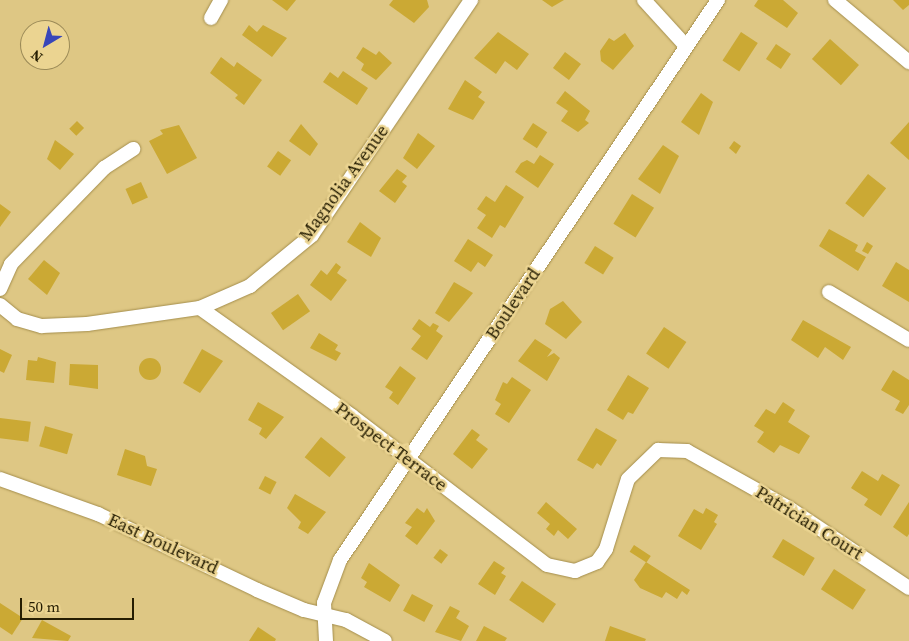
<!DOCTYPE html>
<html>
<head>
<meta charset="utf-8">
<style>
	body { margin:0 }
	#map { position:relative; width:909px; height:641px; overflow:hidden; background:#dec784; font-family:"Source Serif 4",serif }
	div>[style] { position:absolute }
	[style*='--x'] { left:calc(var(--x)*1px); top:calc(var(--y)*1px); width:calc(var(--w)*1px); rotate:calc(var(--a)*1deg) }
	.building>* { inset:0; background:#cba934; transform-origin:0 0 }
	.round { border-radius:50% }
	.roads { filter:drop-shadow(0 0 1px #a48e4d) drop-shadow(0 0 1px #a48e4d) }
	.street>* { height:14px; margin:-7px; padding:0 7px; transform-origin:7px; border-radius:7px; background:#fff }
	span { translate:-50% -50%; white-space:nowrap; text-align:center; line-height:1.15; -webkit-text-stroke:5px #ebd491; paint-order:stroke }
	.street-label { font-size:18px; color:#251d02 }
	.north { position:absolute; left:20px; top:20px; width:50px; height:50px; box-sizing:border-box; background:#ebd491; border:1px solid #9c8b58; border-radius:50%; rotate:217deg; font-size:14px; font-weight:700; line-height:20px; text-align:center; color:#251d02 }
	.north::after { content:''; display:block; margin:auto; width:18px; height:22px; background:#3846b9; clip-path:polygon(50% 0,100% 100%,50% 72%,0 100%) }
	.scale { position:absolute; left:20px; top:598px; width:114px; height:22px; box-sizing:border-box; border:2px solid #251d02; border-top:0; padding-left:6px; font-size:15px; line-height:18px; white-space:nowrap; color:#251d02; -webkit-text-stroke:4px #ebd491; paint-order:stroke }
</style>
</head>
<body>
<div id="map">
	<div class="building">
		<div style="clip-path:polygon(272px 0,296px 0,287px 11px)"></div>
		<div style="clip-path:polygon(393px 0,427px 0,429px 7px,414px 23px,389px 5px)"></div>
		<div style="clip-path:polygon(542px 0,564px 0,552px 7px)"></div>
		<div style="clip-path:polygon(758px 0,783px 0,798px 13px,787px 28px,754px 6px)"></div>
		<div style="clip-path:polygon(893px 0,909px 0,909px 5px,903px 10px)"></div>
		<div style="clip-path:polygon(249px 25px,257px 32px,263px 25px,287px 38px,272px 57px,242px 35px)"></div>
		<div style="clip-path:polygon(498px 32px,529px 54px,517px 70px,505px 61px,496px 74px,474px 58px)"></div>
		<div style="left:741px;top:32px;width:20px;height:34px;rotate:33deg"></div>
		<div style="clip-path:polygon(625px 33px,634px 46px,613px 70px,601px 61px,600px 51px,609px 38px,614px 41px)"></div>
		<div style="left:830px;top:39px;width:39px;height:27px;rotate:42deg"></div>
		<div style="left:776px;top:44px;width:18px;height:18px;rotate:34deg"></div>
		<div style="clip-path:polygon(363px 47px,376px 55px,379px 51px,392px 63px,376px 80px,361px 70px,364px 64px,356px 58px)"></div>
		<div style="left:565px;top:52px;width:20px;height:20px;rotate:37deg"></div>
		<div style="clip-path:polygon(221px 57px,234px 67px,237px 62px,262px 80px,244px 105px,235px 98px,238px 95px,210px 73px)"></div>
		<div style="clip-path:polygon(343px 71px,368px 88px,357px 105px,323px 82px,330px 72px,338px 78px)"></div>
		<div style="clip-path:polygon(465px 80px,482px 92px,478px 97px,485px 102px,473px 120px,448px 109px)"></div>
		<div style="clip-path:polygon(565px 91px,590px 111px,585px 120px,589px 123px,578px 132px,561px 121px,568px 111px,556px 103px)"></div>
		<div style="clip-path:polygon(701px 93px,713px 102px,699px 135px,681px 122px)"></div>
		<div style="left:77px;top:121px;width:10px;height:11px;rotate:45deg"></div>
		<div style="clip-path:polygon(909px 122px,909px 160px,890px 143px)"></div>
		<div style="left:533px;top:123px;width:17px;height:19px;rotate:33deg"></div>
		<div style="clip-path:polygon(301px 124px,318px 144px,310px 156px,289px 141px)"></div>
		<div style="clip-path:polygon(179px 125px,197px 158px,167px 174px,149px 141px,163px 134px,160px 130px)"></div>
		<div style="clip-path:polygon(418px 133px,435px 146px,417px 169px,403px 158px)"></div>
		<div style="clip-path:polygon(55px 140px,74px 154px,60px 170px,47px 159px)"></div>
		<div style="clip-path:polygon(734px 141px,741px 146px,736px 154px,729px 148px)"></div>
		<div style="clip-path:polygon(663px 145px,679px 156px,660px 194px,638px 179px)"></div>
		<div style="left:278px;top:151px;width:16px;height:19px;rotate:35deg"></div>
		<div style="clip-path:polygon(540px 155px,554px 164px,538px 188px,515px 172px,521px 163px,527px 160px,534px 164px)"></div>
		<div style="clip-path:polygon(397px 169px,407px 176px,402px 182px,407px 186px,395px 203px,379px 191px)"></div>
		<div style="left:868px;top:174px;width:23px;height:37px;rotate:38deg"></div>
		<div style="left:141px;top:182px;width:17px;height:17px;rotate:66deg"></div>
		<div style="clip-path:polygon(506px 185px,524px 197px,505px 228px,500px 225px,492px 238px,477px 228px,486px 215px,477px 209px,486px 196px,495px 202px)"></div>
		<div style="left:632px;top:194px;width:26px;height:35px;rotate:32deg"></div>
		<div style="clip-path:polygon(0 204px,11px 212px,0 227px)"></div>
		<div style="clip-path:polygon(360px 222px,381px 238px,371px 257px,347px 242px)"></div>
		<div style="clip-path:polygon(829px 229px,858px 245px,855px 251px,866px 257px,858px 271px,819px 246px)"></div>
		<div style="clip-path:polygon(468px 239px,493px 255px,485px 267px,478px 262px,471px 272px,454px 261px)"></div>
		<div style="clip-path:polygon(867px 242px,873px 246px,868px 254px,862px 251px)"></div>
		<div style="left:595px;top:246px;width:22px;height:20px;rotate:32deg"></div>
		<div style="clip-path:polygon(44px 260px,60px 273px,47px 295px,28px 279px)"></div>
		<div style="clip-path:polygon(896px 262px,909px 270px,909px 302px,882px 286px)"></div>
		<div style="clip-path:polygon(336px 263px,341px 267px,337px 273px,347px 280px,331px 301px,310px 285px,321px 270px,327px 275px)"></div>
		<div style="clip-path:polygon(454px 282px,473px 293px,449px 322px,435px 313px)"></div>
		<div style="left:298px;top:294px;width:21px;height:33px;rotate:55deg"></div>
		<div style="clip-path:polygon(563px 301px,582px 322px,566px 339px,545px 324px,550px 309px)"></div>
		<div style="clip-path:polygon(419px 319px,430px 327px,433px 323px,439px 326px,436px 331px,443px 336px,427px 360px,411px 349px,421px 336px,412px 329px)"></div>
		<div style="clip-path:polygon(803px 320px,851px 347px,843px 360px,825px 347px,818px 358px,791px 340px)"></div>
		<div style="left:664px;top:327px;width:27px;height:32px;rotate:34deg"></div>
		<div style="clip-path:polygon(319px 333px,338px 345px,335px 350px,341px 353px,336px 361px,310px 348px)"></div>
		<div style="clip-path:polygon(535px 339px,552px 350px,547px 357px,554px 353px,560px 358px,547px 381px,518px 361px)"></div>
		<div style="clip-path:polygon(0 349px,12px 355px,4px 373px,0 371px)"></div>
		<div style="clip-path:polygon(202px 349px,223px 361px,200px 393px,183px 383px)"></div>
		<div style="clip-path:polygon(38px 357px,56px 362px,54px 383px,26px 380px,28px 360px,37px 361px)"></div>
		<div class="round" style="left:139px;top:358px;width:22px;height:22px"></div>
		<div style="clip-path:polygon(70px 364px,98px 365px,98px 389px,69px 385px)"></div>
		<div style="clip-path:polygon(400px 366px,416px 378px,398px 405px,389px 398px,393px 392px,385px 387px)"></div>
		<div style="clip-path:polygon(893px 370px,909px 380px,909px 405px,903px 414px,895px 410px,900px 401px,881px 390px)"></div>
		<div style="clip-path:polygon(628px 375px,649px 388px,633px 414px,628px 412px,623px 420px,607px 410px)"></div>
		<div style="clip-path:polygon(512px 377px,531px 390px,509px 423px,495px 414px,501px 404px,495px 400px,503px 382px,507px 384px)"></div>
		<div style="clip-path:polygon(258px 402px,284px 417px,266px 439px,259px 434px,262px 428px,248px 420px)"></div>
		<div style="clip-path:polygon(783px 402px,795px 410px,788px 422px,810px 436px,799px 454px,780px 445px,774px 453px,757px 442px,764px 432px,754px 426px,766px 409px,775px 414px)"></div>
		<div style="left:0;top:418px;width:31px;height:20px;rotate:7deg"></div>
		<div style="left:45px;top:426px;width:29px;height:21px;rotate:16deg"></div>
		<div style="clip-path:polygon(596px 428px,617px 440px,601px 466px,597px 463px,593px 469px,577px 460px)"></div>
		<div style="clip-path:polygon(472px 429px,480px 435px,476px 440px,488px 449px,472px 469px,453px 454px)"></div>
		<div style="left:321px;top:437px;width:32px;height:26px;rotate:39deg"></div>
		<div style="clip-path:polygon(125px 449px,145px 456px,147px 466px,157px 469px,151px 486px,117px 475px)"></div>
		<div style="clip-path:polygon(862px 471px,878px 481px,882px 474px,900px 485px,881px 516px,864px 505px,868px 499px,851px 488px)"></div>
		<div style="left:265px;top:476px;width:13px;height:14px;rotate:27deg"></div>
		<div style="clip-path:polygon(295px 494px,326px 512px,308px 534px,298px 528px,301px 522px,287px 508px)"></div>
		<div style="clip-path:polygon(546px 502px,577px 529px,568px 539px,558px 530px,554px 536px,546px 529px,550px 524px,537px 513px)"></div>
		<div style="clip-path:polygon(909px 502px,909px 534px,907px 537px,893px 527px)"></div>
		<div style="clip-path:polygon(417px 508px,424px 513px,427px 508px,435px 521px,417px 545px,405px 536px,412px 527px,405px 523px)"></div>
		<div style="clip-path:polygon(706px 508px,718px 515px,714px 522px,717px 524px,701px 550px,678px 536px,694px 509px,703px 514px)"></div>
		<div style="left:783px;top:539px;width:37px;height:21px;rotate:31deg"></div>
		<div style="left:634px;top:545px;width:20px;height:8px;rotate:33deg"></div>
		<div style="left:440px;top:549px;width:10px;height:11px;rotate:37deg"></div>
		<div style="clip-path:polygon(494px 561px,505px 568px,501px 573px,506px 576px,495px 595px,478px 584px)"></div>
		<div style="clip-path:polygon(646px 562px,690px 590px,687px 595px,682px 591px,677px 599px,666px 592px,662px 598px,640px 588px,634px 580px)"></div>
		<div style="clip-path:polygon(369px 563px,400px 585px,390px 602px,364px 587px,367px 582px,361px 578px)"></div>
		<div style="left:834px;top:569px;width:38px;height:24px;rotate:33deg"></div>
		<div style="left:522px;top:581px;width:41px;height:23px;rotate:34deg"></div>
		<div style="left:412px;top:594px;width:24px;height:19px;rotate:28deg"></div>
		<div style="clip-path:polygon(0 603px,23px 618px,12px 635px,0 627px)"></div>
		<div style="clip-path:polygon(450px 606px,460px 611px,456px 618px,469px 626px,461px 641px,435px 632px)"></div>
		<div style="clip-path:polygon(42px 620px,71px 636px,68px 641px,32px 638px)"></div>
		<div style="clip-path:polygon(484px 626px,507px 638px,505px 641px,476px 641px)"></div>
		<div style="clip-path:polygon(610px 626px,646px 639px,645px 641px,605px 641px)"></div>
		<div style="clip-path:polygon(258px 627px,276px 639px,275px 641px,249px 641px)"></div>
	</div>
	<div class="roads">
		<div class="street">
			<div style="--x:644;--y:0;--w:62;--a:47.6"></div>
			<div style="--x:835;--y:0;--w:97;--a:40"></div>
			<div style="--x:211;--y:18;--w:21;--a:-61"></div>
			<div style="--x:0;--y:289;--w:27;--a:-66"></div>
			<div style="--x:11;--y:264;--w:134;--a:-45.9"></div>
			<div style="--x:104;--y:168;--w:35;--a:-33"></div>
			<div style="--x:829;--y:292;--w:93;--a:31"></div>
			<div style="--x:0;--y:305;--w:22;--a:39"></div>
			<div style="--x:17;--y:319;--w:26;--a:16"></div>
			<div style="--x:42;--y:326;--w:45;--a:-2.5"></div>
			<div style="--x:87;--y:324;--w:114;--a:-8.1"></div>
			<div style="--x:200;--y:308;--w:55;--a:-23.7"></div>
			<div style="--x:250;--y:286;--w:80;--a:-39.4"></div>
			<div style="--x:312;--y:235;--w:284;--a:-55.9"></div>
			<div style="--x:200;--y:308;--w:186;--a:35.4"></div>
			<div style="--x:352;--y:416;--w:245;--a:37.4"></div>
			<div style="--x:547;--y:565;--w:29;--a:12"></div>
			<div style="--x:575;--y:571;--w:24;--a:-22"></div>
			<div style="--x:597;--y:562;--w:16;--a:-55"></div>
			<div style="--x:606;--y:549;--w:73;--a:-72.6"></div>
			<div style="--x:628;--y:479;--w:42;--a:-44"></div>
			<div style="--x:658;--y:450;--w:29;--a:2"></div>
			<div style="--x:687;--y:451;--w:117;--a:29.2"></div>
			<div style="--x:789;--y:508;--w:144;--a:33.7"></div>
			<div style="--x:0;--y:479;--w:104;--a:19.7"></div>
			<div style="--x:98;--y:514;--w:176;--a:25.5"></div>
			<div style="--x:257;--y:590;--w:51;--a:23.1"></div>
			<div style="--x:304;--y:610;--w:43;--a:13.4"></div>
			<div style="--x:346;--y:620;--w:44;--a:28.3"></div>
			<div style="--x:326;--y:641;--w:38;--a:-93"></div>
			<div style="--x:324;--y:603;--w:46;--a:-69.6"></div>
			<div style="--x:340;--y:560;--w:676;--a:-55.98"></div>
		</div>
	</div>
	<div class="street-label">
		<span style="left:344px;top:183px;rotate:-54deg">Magnolia Avenue</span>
		<span style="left:513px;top:304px;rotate:-56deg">Boulevard</span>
		<span style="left:391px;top:447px;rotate:37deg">Prospect Terrace</span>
		<span style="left:809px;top:523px;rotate:32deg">Patrician Court</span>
		<span style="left:163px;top:544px;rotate:25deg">East Boulevard</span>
	</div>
	<div class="north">N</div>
	<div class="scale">50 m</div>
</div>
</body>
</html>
